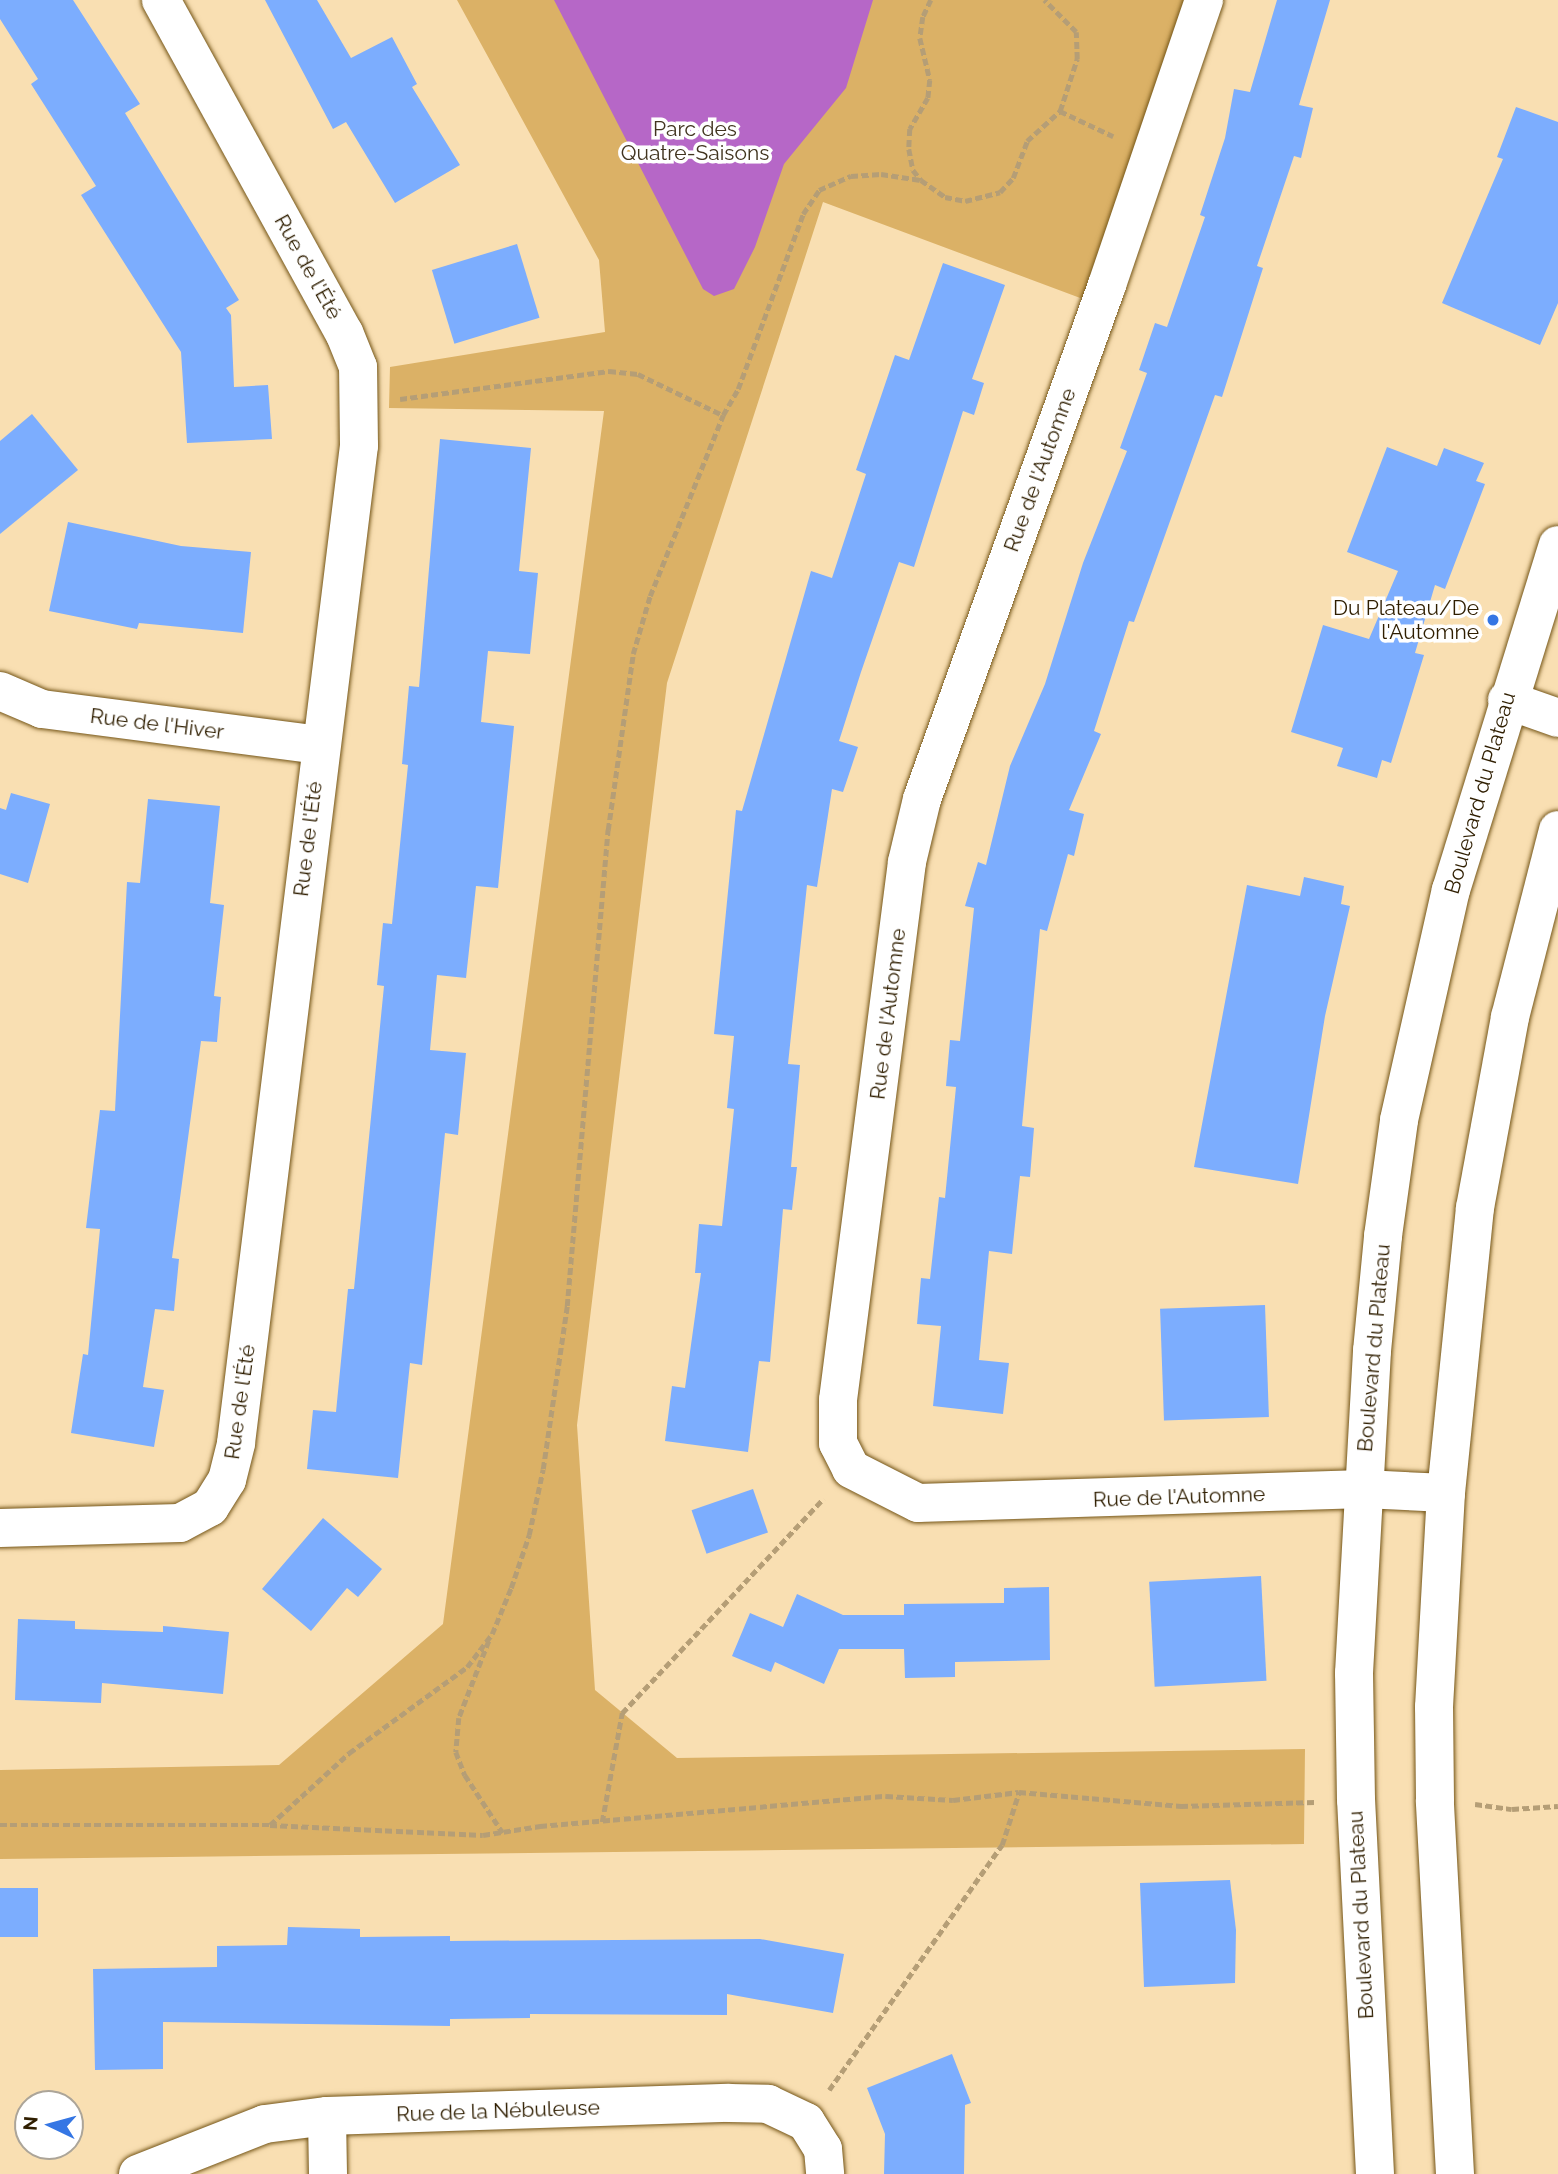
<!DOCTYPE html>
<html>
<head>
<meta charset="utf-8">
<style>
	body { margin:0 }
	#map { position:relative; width:1558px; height:2174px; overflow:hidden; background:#f9dfb2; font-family:Raleway,sans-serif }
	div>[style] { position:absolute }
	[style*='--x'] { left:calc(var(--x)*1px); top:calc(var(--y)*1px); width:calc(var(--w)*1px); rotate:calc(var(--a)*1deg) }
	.green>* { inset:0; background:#dbb166 }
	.water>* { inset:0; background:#b667c7 }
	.building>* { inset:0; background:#7cadfe; transform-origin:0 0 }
	.path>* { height:4.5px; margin-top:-2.25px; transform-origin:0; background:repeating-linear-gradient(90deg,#b59e76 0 7px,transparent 0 10.5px) }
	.roads { filter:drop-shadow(0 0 2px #755618) drop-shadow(0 0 2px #755618) }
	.minor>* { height:38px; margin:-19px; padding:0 19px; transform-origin:19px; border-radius:19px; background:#fff }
	.major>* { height:38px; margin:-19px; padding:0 19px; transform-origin:19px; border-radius:19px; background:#fff }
	.dots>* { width:19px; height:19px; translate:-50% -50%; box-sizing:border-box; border:4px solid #fff; border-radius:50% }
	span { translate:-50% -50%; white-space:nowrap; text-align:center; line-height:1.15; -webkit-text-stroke:7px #fff; paint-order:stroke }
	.park-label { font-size:21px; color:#41341f }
	.street-label { font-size:21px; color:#2f1e00 }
	.poi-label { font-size:21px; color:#2f1e00 }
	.right { translate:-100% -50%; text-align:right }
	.north { position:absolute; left:14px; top:2090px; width:70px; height:70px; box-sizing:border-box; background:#fff; border:2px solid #aca599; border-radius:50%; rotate:275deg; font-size:19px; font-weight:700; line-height:28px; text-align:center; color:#2f1e00 }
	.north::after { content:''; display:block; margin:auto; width:24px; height:32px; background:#3576e4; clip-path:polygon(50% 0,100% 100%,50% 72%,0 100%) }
</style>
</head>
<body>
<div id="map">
	<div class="green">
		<div style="clip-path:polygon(457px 0,1204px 0,1099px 305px,823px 202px,667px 683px,577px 1425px,595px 1690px,677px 1758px,1305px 1749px,1304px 1844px,0 1859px,0 1770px,279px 1765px,443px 1624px,604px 411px,389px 408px,390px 367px,605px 332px,599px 260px)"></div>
	</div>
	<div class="water">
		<div style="clip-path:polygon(554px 0,873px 0,846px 88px,784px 164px,755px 247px,734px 289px,714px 296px,703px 289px)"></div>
	</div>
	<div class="building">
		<div style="clip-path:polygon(0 0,73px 0,140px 104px,125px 113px,239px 300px,226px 308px,231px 315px,234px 387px,268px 385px,272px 439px,187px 443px,181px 352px,81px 195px,96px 186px,31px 84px,38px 79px,0 19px)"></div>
		<div style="clip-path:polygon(265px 0,317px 0,351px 58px,392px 37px,417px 84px,412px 87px,460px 165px,395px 203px,346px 122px,333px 129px)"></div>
		<div style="clip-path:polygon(1277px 0,1330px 0,1299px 105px,1313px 108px,1301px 158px,1294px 156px,1257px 266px,1263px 268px,1222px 397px,1215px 395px,1134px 622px,1129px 621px,1094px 731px,1101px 734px,1069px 810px,1084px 814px,1074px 856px,1068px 854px,1047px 931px,1040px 929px,1022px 1126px,1034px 1128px,1030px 1177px,1020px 1176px,1012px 1254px,989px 1251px,979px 1360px,1009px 1363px,1003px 1414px,933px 1406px,941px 1326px,917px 1324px,921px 1278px,930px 1279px,939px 1197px,945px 1198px,956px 1087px,946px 1086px,950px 1040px,960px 1041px,974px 908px,965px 906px,978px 862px,986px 865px,1010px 766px,1045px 684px,1083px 563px,1127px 451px,1120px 448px,1147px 373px,1139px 370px,1155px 323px,1167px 327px,1205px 217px,1200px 215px,1225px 138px,1234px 89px,1250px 92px)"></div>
		<div style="clip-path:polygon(1516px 107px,1558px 122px,1558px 303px,1540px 345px,1442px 303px,1503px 159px,1497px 157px)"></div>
		<div style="left:517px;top:244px;width:77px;height:89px;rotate:73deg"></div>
		<div style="clip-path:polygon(943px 263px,1005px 285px,972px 379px,984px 383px,974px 415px,963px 411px,914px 567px,899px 562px,861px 672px,839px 741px,858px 747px,843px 792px,832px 789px,817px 887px,807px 885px,788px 1064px,800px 1065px,791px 1167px,797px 1167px,792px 1210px,783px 1209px,770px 1362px,759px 1361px,748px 1452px,665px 1441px,672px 1386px,685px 1388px,701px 1273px,695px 1273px,699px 1224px,722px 1226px,734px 1109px,727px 1108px,734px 1036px,714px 1034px,736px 810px,742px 811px,811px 571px,832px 578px,866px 474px,856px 470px,895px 355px,909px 360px)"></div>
		<div style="clip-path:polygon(32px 414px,78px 470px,0 534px,0 441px)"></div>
		<div style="clip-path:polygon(440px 439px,531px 448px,519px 571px,538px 573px,530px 654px,488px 651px,481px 722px,514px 726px,498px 888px,476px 886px,466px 978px,437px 975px,430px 1050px,466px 1053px,458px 1135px,445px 1133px,422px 1365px,410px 1363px,398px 1478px,307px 1469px,313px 1410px,336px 1412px,348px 1289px,354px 1289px,384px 986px,377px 985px,383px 923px,392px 924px,408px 765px,402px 764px,409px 686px,419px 687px)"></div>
		<div style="clip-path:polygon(1387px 447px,1437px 466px,1444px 448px,1484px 463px,1476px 481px,1485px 484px,1445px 589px,1435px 585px,1415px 653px,1424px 655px,1391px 763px,1382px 760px,1377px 778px,1337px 766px,1343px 748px,1291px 732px,1323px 625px,1369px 639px,1398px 571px,1347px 552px)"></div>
		<div style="clip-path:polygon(68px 522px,181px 546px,251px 552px,243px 633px,139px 623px,137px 629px,49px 611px)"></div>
		<div style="clip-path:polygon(11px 793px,50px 804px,28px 883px,0 874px,0 808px,6px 810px)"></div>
		<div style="clip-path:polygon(148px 799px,220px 806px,210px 903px,224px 905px,214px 996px,221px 997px,217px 1042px,201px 1041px,172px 1258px,179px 1259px,174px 1311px,155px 1309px,143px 1387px,164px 1390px,154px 1447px,71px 1433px,83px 1354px,88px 1355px,100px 1229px,86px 1228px,100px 1110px,115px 1111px,127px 882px,140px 883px)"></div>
		<div style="clip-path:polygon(1304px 877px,1344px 886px,1341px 904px,1350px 906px,1325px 1016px,1298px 1184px,1194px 1167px,1247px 885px,1300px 896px)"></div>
		<div style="left:1265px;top:1305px;width:112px;height:105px;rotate:88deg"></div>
		<div style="left:753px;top:1489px;width:46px;height:65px;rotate:71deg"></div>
		<div style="clip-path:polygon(323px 1518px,382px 1569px,358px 1597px,347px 1588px,311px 1631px,262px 1589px)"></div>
		<div style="left:1261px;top:1576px;width:105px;height:112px;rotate:87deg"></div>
		<div style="clip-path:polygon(1049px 1587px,1050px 1660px,955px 1662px,955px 1677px,905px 1678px,904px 1649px,839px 1649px,824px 1684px,775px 1662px,771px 1672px,732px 1656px,750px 1613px,783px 1627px,797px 1594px,843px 1615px,904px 1615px,904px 1604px,1004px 1603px,1004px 1588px)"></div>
		<div style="clip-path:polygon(18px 1619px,75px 1621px,75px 1629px,163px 1632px,163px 1626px,229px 1632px,223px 1694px,102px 1683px,101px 1703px,15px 1700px)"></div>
		<div style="clip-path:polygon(1230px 1880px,1236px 1930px,1235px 1983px,1144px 1987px,1140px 1883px)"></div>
		<div style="left:0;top:1888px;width:38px;height:49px"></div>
		<div style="clip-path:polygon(288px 1927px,360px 1929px,360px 1937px,450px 1936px,450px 1941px,760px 1939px,844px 1954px,833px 2013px,727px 1994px,727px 2015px,530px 2014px,530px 2018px,450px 2019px,450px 2026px,163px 2022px,163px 2069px,95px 2070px,93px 1969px,217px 1967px,217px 1946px,287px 1945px)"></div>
		<div style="clip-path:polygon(952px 2054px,971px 2103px,965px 2105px,964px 2174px,884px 2174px,885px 2134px,867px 2088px)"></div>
	</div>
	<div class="path">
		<div style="--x:931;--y:0;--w:19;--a:115"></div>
		<div style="--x:923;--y:17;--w:21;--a:98"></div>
		<div style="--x:920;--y:38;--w:43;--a:76.6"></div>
		<div style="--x:930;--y:80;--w:18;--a:96"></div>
		<div style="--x:928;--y:98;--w:36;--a:120"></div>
		<div style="--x:910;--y:129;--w:20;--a:93"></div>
		<div style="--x:909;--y:149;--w:21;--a:79"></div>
		<div style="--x:913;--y:170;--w:13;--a:51"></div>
		<div style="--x:921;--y:180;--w:29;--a:35"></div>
		<div style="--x:945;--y:197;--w:20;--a:11"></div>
		<div style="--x:965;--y:201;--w:36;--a:-14"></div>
		<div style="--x:1000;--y:192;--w:19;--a:-47"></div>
		<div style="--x:1013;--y:178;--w:40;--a:-69"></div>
		<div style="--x:1027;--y:141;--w:45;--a:-42.3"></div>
		<div style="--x:1060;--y:111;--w:55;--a:-71.9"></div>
		<div style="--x:1077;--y:59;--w:27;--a:-92"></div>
		<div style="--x:1076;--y:32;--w:45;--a:-135"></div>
		<div style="--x:1060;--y:111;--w:59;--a:25.3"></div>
		<div style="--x:400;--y:399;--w:211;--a:-7.6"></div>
		<div style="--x:609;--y:371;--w:29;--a:6"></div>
		<div style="--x:638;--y:374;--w:94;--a:25.8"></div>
		<div style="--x:489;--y:1641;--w:83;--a:111.3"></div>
		<div style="--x:459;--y:1718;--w:34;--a:95"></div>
		<div style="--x:456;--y:1752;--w:25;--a:69"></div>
		<div style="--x:465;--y:1775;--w:69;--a:56.8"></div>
		<div style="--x:1475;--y:1804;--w:37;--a:8"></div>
		<div style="--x:1512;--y:1809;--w:46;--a:-3.7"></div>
		<div style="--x:602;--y:1822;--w:111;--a:-79.6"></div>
		<div style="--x:622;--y:1713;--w:294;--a:-46.8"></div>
		<div style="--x:0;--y:1825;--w:270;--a:0"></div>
		<div style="--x:270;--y:1825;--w:213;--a:2.7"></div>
		<div style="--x:483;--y:1835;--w:58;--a:-9"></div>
		<div style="--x:540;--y:1826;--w:347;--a:-5"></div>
		<div style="--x:886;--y:1796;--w:67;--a:3.4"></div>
		<div style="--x:953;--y:1800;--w:66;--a:-6.9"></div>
		<div style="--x:1019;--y:1792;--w:163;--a:4.9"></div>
		<div style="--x:1181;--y:1806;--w:134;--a:-1.7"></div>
		<div style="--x:270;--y:1825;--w:107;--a:-42.3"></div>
		<div style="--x:349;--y:1753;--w:146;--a:-36.1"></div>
		<div style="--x:467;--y:1667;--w:41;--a:-52.9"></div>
		<div style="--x:492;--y:1634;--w:50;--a:-67.6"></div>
		<div style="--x:511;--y:1588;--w:56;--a:-71.2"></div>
		<div style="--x:529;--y:1535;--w:67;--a:-78"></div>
		<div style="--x:543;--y:1469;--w:165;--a:-81.6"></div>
		<div style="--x:567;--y:1306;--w:478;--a:-85.1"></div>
		<div style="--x:608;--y:830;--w:178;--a:-81.9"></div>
		<div style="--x:633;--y:654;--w:60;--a:-73.7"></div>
		<div style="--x:650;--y:596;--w:195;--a:-68"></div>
		<div style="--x:723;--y:415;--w:30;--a:-60"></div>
		<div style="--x:738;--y:389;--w:187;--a:-69.6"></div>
		<div style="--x:803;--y:214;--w:29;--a:-56"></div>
		<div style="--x:819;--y:190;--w:35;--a:-24"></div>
		<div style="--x:851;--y:176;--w:30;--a:-4"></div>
		<div style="--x:881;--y:174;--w:40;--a:8.5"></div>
		<div style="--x:829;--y:2090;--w:300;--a:-54.8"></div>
		<div style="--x:1002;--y:1845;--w:56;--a:-72.2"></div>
	</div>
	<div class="roads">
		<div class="minor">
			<div style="--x:1204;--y:0;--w:301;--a:108.8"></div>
			<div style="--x:1107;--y:285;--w:546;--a:109.79"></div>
			<div style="--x:922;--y:799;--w:65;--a:103.4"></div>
			<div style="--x:907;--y:862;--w:542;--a:97.31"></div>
			<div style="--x:838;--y:1400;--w:43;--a:90"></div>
			<div style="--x:838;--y:1443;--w:29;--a:63"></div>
			<div style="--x:851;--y:1469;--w:75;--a:26.9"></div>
			<div style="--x:918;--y:1503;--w:446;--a:-1.8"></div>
			<div style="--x:1364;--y:1489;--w:82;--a:2.8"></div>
			<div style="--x:0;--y:691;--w:46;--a:23.2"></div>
			<div style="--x:42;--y:709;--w:279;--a:7.4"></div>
			<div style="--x:0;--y:1528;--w:180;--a:-1.6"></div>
			<div style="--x:180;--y:1523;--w:34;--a:-28"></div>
			<div style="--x:210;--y:1507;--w:32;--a:-58"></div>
			<div style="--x:227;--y:1480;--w:38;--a:-76"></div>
			<div style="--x:236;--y:1443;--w:1005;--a:-82.97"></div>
			<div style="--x:359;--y:446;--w:79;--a:-90.7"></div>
			<div style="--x:358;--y:367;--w:37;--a:-112"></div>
			<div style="--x:344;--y:333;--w:380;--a:-118.8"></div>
			<div style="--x:327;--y:2116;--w:58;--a:89"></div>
			<div style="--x:138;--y:2174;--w:136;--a:-21.5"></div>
			<div style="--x:265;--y:2124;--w:63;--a:-7.4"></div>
			<div style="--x:327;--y:2116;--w:402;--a:-1.9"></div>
			<div style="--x:729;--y:2103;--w:39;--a:1"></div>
			<div style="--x:768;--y:2104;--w:42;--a:25.3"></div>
			<div style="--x:806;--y:2122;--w:32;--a:58"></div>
			<div style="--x:823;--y:2149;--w:25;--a:85"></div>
		</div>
		<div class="major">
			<div style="--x:1507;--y:700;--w:54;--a:19.4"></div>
			<div style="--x:1375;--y:2174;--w:374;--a:-92.9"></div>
			<div style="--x:1356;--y:1800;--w:127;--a:-90.9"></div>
			<div style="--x:1354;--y:1673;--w:323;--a:-86.8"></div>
			<div style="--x:1372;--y:1351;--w:116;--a:-84.5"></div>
			<div style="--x:1383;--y:1236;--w:117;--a:-82.1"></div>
			<div style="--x:1399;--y:1120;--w:236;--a:-77.3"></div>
			<div style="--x:1451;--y:890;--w:361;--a:-72.8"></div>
			<div style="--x:1455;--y:2174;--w:374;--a:-93.1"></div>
			<div style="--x:1435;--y:1801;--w:94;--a:-90.6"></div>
			<div style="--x:1434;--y:1707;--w:214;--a:-86.8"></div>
			<div style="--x:1446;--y:1493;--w:286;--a:-84.2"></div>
			<div style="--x:1475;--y:1208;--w:194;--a:-79.6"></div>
			<div style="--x:1510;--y:1017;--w:193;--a:-75.6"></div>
		</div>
	</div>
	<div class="dots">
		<div style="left:1493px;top:620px;background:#3576e4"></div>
	</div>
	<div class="park-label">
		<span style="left:695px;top:141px">Parc des<br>Quatre-Saisons</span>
	</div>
	<div class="street-label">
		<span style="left:308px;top:267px;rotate:61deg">Rue de l'Été</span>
		<span style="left:1040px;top:470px;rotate:-70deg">Rue de l'Automne</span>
		<span style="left:157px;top:724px;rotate:7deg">Rue de l'Hiver</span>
		<span style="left:1480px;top:793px;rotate:-74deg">Boulevard du Plateau</span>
		<span style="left:308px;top:839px;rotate:-83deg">Rue de l'Été</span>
		<span style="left:888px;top:1014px;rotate:-83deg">Rue de l'Automne</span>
		<span style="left:1374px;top:1348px;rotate:-85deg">Boulevard du Plateau</span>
		<span style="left:240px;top:1402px;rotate:-82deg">Rue de l'Été</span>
		<span style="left:1179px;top:1497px;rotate:-2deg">Rue de l'Automne</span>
		<span style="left:1361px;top:1915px;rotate:-93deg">Boulevard du Plateau</span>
		<span style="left:498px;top:2111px;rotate:-2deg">Rue de la Nébuleuse</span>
	</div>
	<div class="poi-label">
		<span class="right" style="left:1479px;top:620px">Du Plateau/De<br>l'Automne</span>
	</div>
	<div class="north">N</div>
</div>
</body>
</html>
